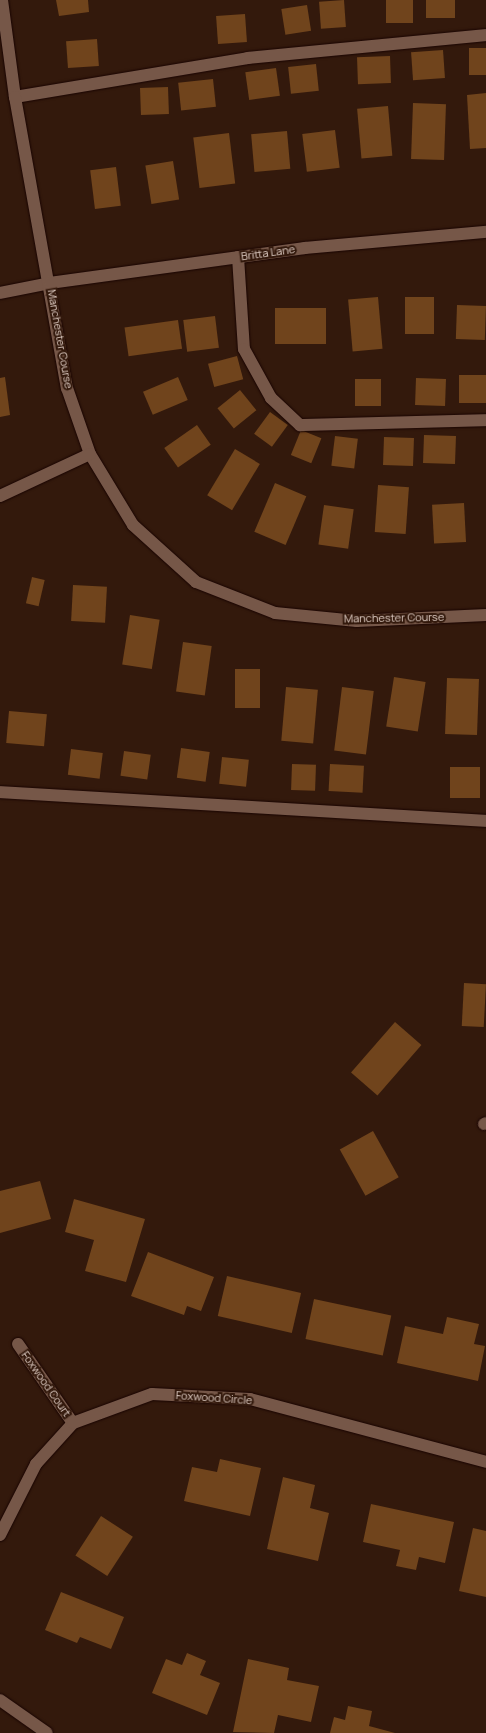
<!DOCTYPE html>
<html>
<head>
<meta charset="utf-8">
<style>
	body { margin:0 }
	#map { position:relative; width:486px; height:1733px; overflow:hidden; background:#33190c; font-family:Manrope,sans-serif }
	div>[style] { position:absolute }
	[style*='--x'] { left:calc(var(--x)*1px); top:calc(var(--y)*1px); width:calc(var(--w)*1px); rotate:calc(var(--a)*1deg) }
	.building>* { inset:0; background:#70441c; transform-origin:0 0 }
	.roads { filter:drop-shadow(0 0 1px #190400) drop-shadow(0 0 1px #190400) }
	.lane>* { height:12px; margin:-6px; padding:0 6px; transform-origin:6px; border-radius:6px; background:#765748 }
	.street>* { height:12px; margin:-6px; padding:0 6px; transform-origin:6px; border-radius:6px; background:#765748 }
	span { translate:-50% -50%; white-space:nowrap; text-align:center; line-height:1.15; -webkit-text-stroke:4px #33190c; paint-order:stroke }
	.street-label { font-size:11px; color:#e0cec5 }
</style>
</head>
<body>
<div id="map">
	<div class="building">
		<div style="clip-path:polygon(56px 0,88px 0,89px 12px,59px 16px)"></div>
		<div style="left:344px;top:0;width:27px;height:25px;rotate:86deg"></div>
		<div style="left:386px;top:0;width:27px;height:23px"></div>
		<div style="left:426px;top:0;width:29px;height:18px"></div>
		<div style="left:307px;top:5px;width:26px;height:26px;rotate:81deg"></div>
		<div style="left:245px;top:14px;width:28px;height:29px;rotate:86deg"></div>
		<div style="left:97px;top:39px;width:27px;height:31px;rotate:86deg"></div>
		<div style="left:486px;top:48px;width:27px;height:17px;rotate:90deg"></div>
		<div style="left:443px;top:50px;width:28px;height:32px;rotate:86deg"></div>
		<div style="left:390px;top:56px;width:27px;height:33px;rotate:88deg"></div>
		<div style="left:316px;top:64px;width:27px;height:28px;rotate:84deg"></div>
		<div style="left:276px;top:68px;width:28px;height:31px;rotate:82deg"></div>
		<div style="left:213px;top:79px;width:28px;height:35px;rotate:84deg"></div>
		<div style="left:168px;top:87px;width:27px;height:28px;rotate:88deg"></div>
		<div style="clip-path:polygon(486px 93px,486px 148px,470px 149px,467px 95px)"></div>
		<div style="left:413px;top:103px;width:33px;height:56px;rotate:2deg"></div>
		<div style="left:388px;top:106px;width:50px;height:31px;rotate:85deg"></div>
		<div style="left:335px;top:130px;width:38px;height:33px;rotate:83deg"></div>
		<div style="left:287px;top:131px;width:38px;height:36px;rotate:85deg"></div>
		<div style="left:229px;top:133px;width:51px;height:36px;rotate:83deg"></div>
		<div style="left:173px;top:161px;width:39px;height:28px;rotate:81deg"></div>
		<div style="left:116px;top:167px;width:39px;height:26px;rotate:83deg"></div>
		<div style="left:378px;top:297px;width:52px;height:30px;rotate:85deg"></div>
		<div style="left:405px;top:297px;width:29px;height:37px"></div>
		<div style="left:457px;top:305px;width:29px;height:34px;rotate:2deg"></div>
		<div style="left:326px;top:308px;width:36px;height:51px;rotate:90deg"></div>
		<div style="left:215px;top:316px;width:32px;height:32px;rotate:83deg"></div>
		<div style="left:178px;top:320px;width:29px;height:54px;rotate:82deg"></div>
		<div style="left:237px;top:356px;width:24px;height:30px;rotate:75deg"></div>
		<div style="left:459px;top:375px;width:27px;height:28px"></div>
		<div style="clip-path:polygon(5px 377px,10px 415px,0 417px,0 378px)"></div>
		<div style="left:178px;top:377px;width:25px;height:38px;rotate:67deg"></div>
		<div style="left:416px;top:378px;width:30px;height:27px;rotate:2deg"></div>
		<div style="left:381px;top:379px;width:27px;height:26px;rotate:90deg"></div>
		<div style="left:240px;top:390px;width:26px;height:29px;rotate:51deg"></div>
		<div style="left:270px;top:412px;width:22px;height:27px;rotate:36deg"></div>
		<div style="left:197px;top:425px;width:24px;height:40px;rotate:55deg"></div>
		<div style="left:301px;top:430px;width:22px;height:27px;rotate:22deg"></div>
		<div style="left:424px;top:435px;width:32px;height:28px;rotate:2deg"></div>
		<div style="left:335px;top:436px;width:23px;height:30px;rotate:7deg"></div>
		<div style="left:384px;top:437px;width:30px;height:28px;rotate:2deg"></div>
		<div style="left:235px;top:449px;width:29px;height:54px;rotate:31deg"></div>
		<div style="left:275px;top:483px;width:34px;height:53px;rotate:23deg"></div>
		<div style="left:378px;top:485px;width:31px;height:47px;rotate:4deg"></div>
		<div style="left:464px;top:503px;width:39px;height:32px;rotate:87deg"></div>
		<div style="left:324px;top:505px;width:30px;height:40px;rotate:8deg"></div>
		<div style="left:32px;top:577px;width:13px;height:27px;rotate:13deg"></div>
		<div style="left:73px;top:585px;width:34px;height:36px;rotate:3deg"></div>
		<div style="left:130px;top:615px;width:30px;height:50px;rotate:9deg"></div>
		<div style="left:183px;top:642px;width:29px;height:50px;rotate:8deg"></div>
		<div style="left:235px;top:669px;width:25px;height:39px"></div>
		<div style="left:394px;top:677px;width:32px;height:50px;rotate:9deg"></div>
		<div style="left:447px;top:678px;width:32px;height:56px;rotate:2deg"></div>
		<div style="left:286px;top:687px;width:32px;height:54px;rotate:5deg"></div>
		<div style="left:342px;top:687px;width:32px;height:64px;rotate:7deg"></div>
		<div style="left:9px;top:711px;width:38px;height:32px;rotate:5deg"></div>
		<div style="left:181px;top:748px;width:29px;height:30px;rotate:8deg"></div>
		<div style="left:71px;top:749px;width:32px;height:26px;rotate:7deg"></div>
		<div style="left:124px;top:751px;width:27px;height:25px;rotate:8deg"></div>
		<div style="left:222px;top:757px;width:27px;height:27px;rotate:6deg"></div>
		<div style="left:292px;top:764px;width:24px;height:26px;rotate:2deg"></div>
		<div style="left:330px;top:764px;width:34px;height:27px;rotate:3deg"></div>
		<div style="left:450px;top:767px;width:30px;height:31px"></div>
		<div style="left:464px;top:983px;width:22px;height:43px;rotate:3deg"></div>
		<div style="left:395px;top:1022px;width:35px;height:67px;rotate:41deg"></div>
		<div style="left:373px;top:1131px;width:53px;height:38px;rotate:61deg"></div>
		<div style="clip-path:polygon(40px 1181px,51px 1219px,0 1233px,0 1191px)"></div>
		<div style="clip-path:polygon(74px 1199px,145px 1219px,126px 1282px,85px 1271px,94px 1240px,65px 1232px)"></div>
		<div style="clip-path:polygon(148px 1252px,214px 1277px,201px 1311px,187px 1306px,184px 1315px,131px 1296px)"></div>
		<div style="left:227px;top:1276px;width:76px;height:41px;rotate:13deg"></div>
		<div style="left:314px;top:1299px;width:79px;height:41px;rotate:12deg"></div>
		<div style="clip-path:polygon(447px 1317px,479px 1324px,474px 1344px,485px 1346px,478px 1381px,397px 1363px,405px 1326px,443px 1334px)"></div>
		<div style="clip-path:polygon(220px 1459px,261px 1468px,250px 1516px,184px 1501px,192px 1467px,217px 1472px)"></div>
		<div style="clip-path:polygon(283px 1477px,315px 1485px,310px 1508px,329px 1513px,318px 1561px,267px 1549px)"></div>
		<div style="clip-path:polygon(371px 1504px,454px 1522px,445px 1563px,419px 1557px,416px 1570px,396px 1566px,400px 1550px,363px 1542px)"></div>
		<div style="left:101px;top:1516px;width:38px;height:47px;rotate:33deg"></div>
		<div style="clip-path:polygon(473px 1528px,486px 1531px,486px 1597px,459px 1591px)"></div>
		<div style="clip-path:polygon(61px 1592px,124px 1617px,111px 1649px,80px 1637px,77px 1643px,45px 1630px)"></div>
		<div style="clip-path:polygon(187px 1653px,206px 1661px,200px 1675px,220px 1683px,207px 1715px,152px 1693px,166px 1659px,182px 1665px)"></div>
		<div style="clip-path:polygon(248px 1659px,289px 1668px,287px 1680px,319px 1686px,311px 1722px,278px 1715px,274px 1733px,233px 1732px)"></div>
		<div style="clip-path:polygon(348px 1706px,372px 1711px,369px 1726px,395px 1733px,330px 1733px,334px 1717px,345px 1720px)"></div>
	</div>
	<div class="roads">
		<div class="lane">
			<div style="--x:15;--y:97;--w:236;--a:-9.5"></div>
			<div style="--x:248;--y:58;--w:239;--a:-5.5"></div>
			<div style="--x:238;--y:257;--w:92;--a:86.3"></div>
			<div style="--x:244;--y:349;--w:56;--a:61.1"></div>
			<div style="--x:271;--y:398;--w:40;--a:43"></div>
			<div style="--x:300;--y:425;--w:186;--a:-1.5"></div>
			<div style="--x:0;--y:293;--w:51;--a:-11.3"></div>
			<div style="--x:0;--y:792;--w:487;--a:3.4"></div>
		</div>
		<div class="street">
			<div style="--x:2;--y:0;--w:98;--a:82.4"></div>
			<div style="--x:15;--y:97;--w:296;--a:79.9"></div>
			<div style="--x:67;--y:388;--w:70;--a:70.8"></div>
			<div style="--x:90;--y:454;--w:83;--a:58.8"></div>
			<div style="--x:133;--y:525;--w:85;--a:42.1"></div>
			<div style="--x:196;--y:582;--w:85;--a:21.4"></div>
			<div style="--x:275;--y:613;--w:82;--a:5.6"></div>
			<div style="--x:357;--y:621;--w:129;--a:-2.7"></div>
			<div style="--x:50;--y:283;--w:257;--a:-7.8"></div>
			<div style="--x:305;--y:248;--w:182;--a:-5.1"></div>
			<div style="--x:0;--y:496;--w:99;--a:-25"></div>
			<div style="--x:484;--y:1124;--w:2;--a:-27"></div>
			<div style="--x:18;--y:1344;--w:96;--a:55.2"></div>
			<div style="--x:0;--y:1535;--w:80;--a:-63.1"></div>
			<div style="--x:36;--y:1464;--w:55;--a:-47.9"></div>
			<div style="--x:73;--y:1423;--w:84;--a:-20.2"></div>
			<div style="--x:152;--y:1394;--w:98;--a:2.9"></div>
			<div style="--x:250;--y:1399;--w:244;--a:14.9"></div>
			<div style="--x:0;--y:1700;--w:57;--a:35.1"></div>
		</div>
	</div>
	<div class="street-label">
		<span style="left:268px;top:253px;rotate:-8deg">Britta Lane</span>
		<span style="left:60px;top:339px;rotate:80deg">Manchester Course</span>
		<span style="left:394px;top:618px;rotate:-1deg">Manchester Course</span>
		<span style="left:46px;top:1384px;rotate:55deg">Foxwood Court</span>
		<span style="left:214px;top:1398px;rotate:4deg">Foxwood Circle</span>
	</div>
</div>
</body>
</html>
